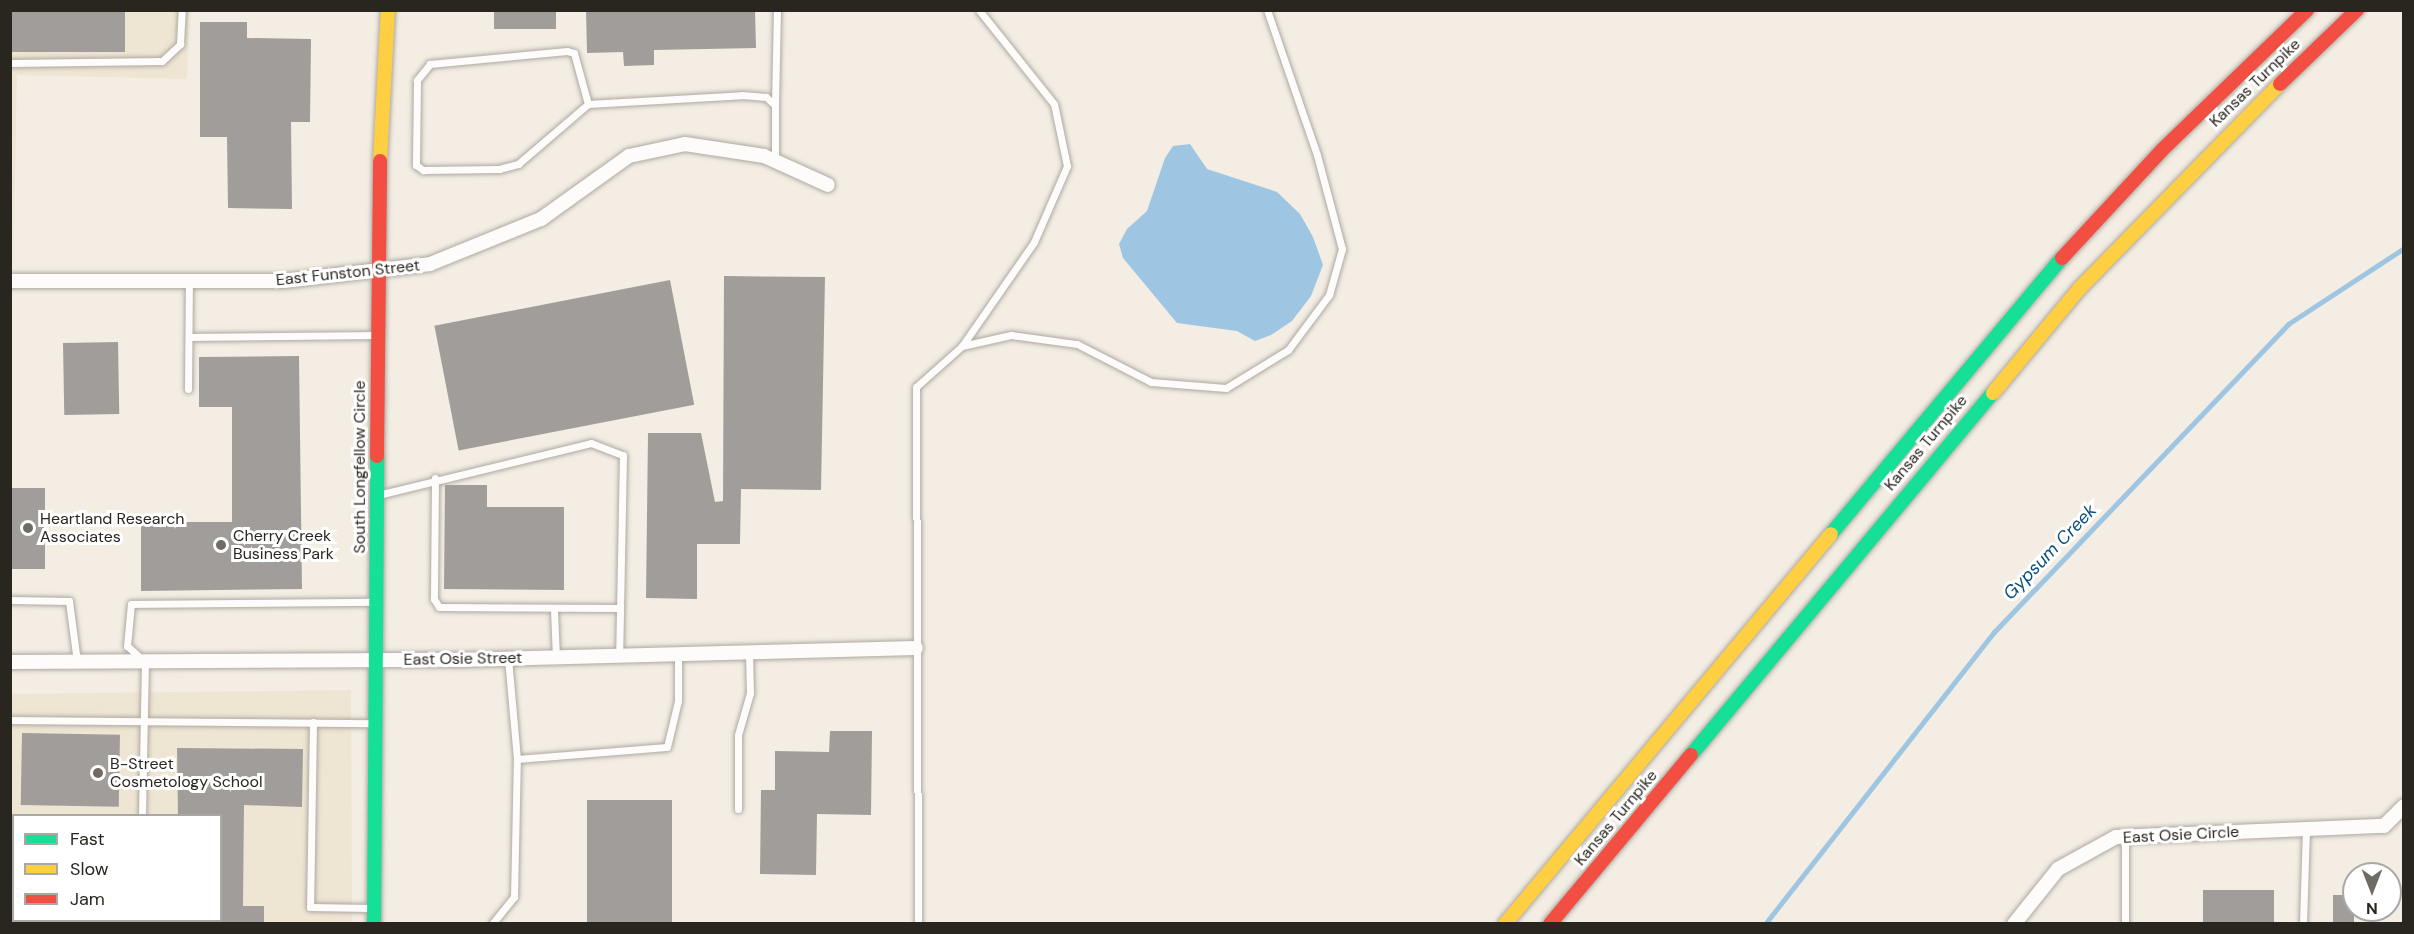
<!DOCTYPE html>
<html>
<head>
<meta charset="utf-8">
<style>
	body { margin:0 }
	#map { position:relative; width:2414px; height:934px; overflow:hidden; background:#f3ede3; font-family:"DM Sans",sans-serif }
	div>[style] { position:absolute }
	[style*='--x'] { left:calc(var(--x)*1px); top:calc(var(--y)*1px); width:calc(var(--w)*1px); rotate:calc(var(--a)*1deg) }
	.built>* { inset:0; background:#efe5d3 }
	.water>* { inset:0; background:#9ec5e2 }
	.stream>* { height:5px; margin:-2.5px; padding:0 2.5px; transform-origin:2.5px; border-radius:2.5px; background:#9ec5e2 }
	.building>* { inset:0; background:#a19d9a; transform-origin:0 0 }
	.roads { filter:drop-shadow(0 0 2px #aea9a2) drop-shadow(0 0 2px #aea9a2) }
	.lane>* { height:7px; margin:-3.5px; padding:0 3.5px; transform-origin:3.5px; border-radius:3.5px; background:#fdfcfb }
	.street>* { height:14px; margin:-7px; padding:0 7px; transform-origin:7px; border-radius:7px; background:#fdfcfb }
	.fast>* { height:14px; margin:-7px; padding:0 7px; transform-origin:7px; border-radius:7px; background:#16e098 }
	.slow>* { height:14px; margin:-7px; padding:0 7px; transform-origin:7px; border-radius:7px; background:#ffcf43 }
	.jam>* { height:14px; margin:-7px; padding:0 7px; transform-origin:7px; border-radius:7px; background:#f24e42 }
	.dots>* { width:16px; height:16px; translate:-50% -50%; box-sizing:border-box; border:3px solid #fff; border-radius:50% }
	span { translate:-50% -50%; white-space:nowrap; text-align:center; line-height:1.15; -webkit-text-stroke:6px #fff; paint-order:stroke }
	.street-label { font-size:16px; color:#29251f }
	.poi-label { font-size:16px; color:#29251f }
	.left { translate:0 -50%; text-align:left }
	.water-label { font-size:18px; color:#09507b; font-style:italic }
	.frame { position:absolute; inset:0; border:12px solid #29251f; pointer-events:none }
	.legend { position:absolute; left:12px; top:814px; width:210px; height:108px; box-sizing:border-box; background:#fff; border:2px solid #a9a8a5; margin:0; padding:8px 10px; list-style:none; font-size:18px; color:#29251f }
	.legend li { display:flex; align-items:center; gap:12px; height:30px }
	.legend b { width:30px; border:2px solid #a9a8a5 }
	.north { position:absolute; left:2342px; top:862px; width:60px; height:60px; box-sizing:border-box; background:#fff; border:2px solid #a9a8a5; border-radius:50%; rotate:180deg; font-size:16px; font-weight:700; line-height:24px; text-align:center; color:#29251f }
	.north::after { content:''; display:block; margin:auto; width:21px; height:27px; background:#706b64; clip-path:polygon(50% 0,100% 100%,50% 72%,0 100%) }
</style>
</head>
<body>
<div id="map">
	<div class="built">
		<div style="clip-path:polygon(11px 11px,189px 11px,187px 79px,17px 75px,13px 281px)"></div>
		<div style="clip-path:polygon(evenodd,351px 690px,352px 923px,11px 923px,10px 694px,351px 690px,14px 816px,220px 816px,220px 920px,14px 920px,14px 816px)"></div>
	</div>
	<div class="water">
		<div style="clip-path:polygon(1190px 144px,1207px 169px,1277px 192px,1300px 214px,1313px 237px,1323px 265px,1311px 296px,1292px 321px,1271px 335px,1255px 341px,1237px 331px,1177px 323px,1123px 258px,1119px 244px,1127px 229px,1147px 211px,1165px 158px,1173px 146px)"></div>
	</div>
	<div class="stream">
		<div style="--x:1765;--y:924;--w:371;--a:-51.9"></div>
		<div style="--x:1994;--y:632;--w:426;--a:-46.3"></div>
		<div style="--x:2288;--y:324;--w:139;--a:-33.2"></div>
	</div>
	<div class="building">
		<div style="left:10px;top:10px;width:115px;height:42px"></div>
		<div style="left:494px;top:10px;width:62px;height:19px"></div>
		<div style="clip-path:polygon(586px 10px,755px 10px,756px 48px,654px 50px,654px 65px,624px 66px,623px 52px,587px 53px)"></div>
		<div style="clip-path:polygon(200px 22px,247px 22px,247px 38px,311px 39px,310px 122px,291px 122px,292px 209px,228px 208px,227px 137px,200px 137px)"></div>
		<div style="clip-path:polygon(724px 276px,825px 277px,821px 490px,741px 489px,740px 544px,697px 544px,697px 599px,646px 598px,648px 433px,701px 433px,715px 502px,723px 501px)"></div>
		<div style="left:670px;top:280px;width:127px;height:240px;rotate:79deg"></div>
		<div style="left:118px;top:342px;width:72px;height:55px;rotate:89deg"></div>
		<div style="clip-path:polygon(299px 356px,302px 589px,141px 591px,141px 522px,232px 522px,232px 407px,199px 407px,199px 357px)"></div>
		<div style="clip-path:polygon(445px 485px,487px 485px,487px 507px,564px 507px,564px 590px,444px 589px)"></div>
		<div style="left:10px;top:488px;width:35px;height:81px"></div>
		<div style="clip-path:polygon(830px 731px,872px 731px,871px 815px,817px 814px,816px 875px,760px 874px,761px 790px,775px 790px,775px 751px,829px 752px)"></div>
		<div style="left:22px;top:733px;width:98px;height:72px;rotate:1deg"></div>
		<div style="clip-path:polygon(177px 748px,303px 749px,302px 807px,244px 805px,243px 906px,264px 906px,264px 924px,220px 924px,220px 816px,178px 816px)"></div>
		<div style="left:672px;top:800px;width:124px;height:85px;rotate:90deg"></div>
		<div style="left:2203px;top:890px;width:71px;height:34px"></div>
		<div style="left:2333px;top:895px;width:21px;height:29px"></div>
	</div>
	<div class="roads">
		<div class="lane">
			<div style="--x:10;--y:63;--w:152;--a:-0.8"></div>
			<div style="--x:162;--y:61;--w:25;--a:-43"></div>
			<div style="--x:180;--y:44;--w:34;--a:-87"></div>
			<div style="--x:588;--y:104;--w:53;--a:-105.4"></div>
			<div style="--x:574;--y:53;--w:7;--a:-164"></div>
			<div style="--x:567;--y:51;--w:138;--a:174.6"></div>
			<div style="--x:430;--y:64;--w:21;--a:129"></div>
			<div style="--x:417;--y:80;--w:85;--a:90.7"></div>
			<div style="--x:416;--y:165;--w:9;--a:36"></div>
			<div style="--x:423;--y:170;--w:76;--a:-0.8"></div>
			<div style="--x:499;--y:169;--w:20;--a:-15"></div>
			<div style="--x:518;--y:164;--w:92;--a:-40.6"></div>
			<div style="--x:588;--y:104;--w:154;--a:-3.3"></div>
			<div style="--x:742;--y:95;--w:24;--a:5"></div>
			<div style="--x:766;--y:97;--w:12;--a:42"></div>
			<div style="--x:775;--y:105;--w:56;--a:90"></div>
			<div style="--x:775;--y:105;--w:95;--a:-88.8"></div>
			<div style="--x:190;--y:337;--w:185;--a:-0.6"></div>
			<div style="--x:962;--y:346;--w:50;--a:-12.7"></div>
			<div style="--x:1011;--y:335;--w:67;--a:7.8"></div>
			<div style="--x:1077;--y:344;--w:83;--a:27.2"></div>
			<div style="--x:1151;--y:382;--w:75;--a:4.6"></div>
			<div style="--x:1226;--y:388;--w:73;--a:-31.5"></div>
			<div style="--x:1288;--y:350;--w:69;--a:-53.3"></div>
			<div style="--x:1329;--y:295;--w:48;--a:-74.2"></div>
			<div style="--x:1342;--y:249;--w:97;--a:-104.9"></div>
			<div style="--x:1317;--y:155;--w:153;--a:-109"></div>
			<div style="--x:188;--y:389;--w:108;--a:-89.5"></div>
			<div style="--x:435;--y:478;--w:121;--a:90.5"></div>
			<div style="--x:434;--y:599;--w:9;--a:58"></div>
			<div style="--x:439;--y:607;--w:181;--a:0.3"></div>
			<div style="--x:378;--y:495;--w:219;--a:-13.7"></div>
			<div style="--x:591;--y:443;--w:34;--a:21"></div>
			<div style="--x:623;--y:455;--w:200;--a:91.1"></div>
			<div style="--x:10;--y:600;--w:59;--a:1"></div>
			<div style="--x:69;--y:601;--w:62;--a:82.5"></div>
			<div style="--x:554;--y:610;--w:47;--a:87.6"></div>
			<div style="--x:10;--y:720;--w:362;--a:0.5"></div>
			<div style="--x:313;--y:722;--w:185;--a:90.9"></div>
			<div style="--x:310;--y:907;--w:61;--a:0.9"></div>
			<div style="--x:517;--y:759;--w:150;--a:-4.6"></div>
			<div style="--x:667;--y:747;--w:47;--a:-76.6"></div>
			<div style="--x:678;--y:701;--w:47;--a:-90"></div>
			<div style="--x:738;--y:809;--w:74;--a:-90"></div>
			<div style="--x:738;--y:735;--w:44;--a:-74.1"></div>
			<div style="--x:750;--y:693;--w:41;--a:-91.4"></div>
			<div style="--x:142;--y:816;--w:154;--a:-88.9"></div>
			<div style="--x:145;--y:662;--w:24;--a:-138"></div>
			<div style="--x:127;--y:646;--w:42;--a:-84.6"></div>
			<div style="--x:131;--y:604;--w:242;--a:-0.5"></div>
			<div style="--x:2125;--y:836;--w:88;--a:90"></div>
			<div style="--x:10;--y:877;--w:4;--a:0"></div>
			<div style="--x:141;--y:924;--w:4;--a:-90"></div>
			<div style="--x:492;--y:924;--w:35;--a:-51"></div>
			<div style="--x:514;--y:897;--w:138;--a:-88.8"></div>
			<div style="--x:517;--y:759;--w:100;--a:-95.1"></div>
			<div style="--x:918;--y:924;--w:537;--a:-90.21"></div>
			<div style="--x:916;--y:387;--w:62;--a:-41.7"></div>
			<div style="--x:962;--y:346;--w:126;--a:-55.3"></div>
			<div style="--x:1034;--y:242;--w:83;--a:-66.5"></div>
			<div style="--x:1067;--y:166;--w:63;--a:-101.8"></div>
			<div style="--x:1054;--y:104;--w:120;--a:-128.6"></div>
			<div style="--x:2303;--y:924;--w:93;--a:-88.2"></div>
		</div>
		<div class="street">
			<div style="--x:10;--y:281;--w:274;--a:0"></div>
			<div style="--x:284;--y:281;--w:147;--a:-6.6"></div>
			<div style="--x:430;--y:264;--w:120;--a:-22.1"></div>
			<div style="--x:541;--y:219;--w:108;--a:-35.6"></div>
			<div style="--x:629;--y:156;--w:57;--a:-12.1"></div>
			<div style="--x:685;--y:144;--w:80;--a:8.6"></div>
			<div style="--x:764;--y:156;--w:70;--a:24.4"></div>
			<div style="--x:10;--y:662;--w:443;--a:-0.3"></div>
			<div style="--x:453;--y:660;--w:463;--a:-1.5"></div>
			<div style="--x:2014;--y:924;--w:70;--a:-51.3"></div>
			<div style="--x:2058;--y:869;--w:66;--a:-28.9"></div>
			<div style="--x:2116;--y:837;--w:268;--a:-2.4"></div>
			<div style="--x:2384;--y:826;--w:28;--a:-45"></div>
		</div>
		<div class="fast">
			<div style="--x:1831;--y:534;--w:360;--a:-50.1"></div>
			<div style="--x:1691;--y:755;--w:471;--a:-50.2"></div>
			<div style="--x:374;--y:924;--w:468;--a:-89.6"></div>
		</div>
		<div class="slow">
			<div style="--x:380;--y:161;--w:151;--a:-87"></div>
			<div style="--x:1993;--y:393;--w:136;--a:-50.4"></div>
			<div style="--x:2080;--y:288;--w:286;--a:-45.6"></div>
			<div style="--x:1505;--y:924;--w:508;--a:-50.11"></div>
		</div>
		<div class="jam">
			<div style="--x:2280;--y:84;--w:107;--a:-43.9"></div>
			<div style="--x:2062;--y:258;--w:147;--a:-47.2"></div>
			<div style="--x:2162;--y:150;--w:202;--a:-44"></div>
			<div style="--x:377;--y:456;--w:295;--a:-89.4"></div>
			<div style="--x:1550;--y:924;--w:220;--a:-50.2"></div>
		</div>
	</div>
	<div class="dots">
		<div style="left:28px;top:528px;background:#706b64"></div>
		<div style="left:221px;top:545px;background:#706b64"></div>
		<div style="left:98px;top:773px;background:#706b64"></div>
	</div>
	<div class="street-label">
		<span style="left:2255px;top:83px;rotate:-44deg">Kansas Turnpike</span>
		<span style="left:348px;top:273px;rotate:-6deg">East Funston Street</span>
		<span style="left:1926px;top:443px;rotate:-50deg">Kansas Turnpike</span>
		<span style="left:360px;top:467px;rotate:-90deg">South Longfellow Circle</span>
		<span style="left:463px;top:659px;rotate:-1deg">East Osie Street</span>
		<span style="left:1616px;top:818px;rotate:-50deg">Kansas Turnpike</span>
		<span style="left:2181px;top:835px;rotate:-3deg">East Osie Circle</span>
	</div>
	<div class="poi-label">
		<span class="left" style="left:40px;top:528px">Heartland Research<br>Associates</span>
		<span class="left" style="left:233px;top:545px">Cherry Creek<br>Business Park</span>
		<span class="left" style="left:110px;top:773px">B-Street<br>Cosmetology School</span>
	</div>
	<div class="water-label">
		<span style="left:2050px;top:552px;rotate:-46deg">Gypsum Creek</span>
	</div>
	<div class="frame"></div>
	<ul class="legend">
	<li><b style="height:8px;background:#16e098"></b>Fast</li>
	<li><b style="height:8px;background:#ffcf43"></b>Slow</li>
	<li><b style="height:8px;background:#f24e42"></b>Jam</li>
	</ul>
	<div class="north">N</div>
</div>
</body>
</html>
